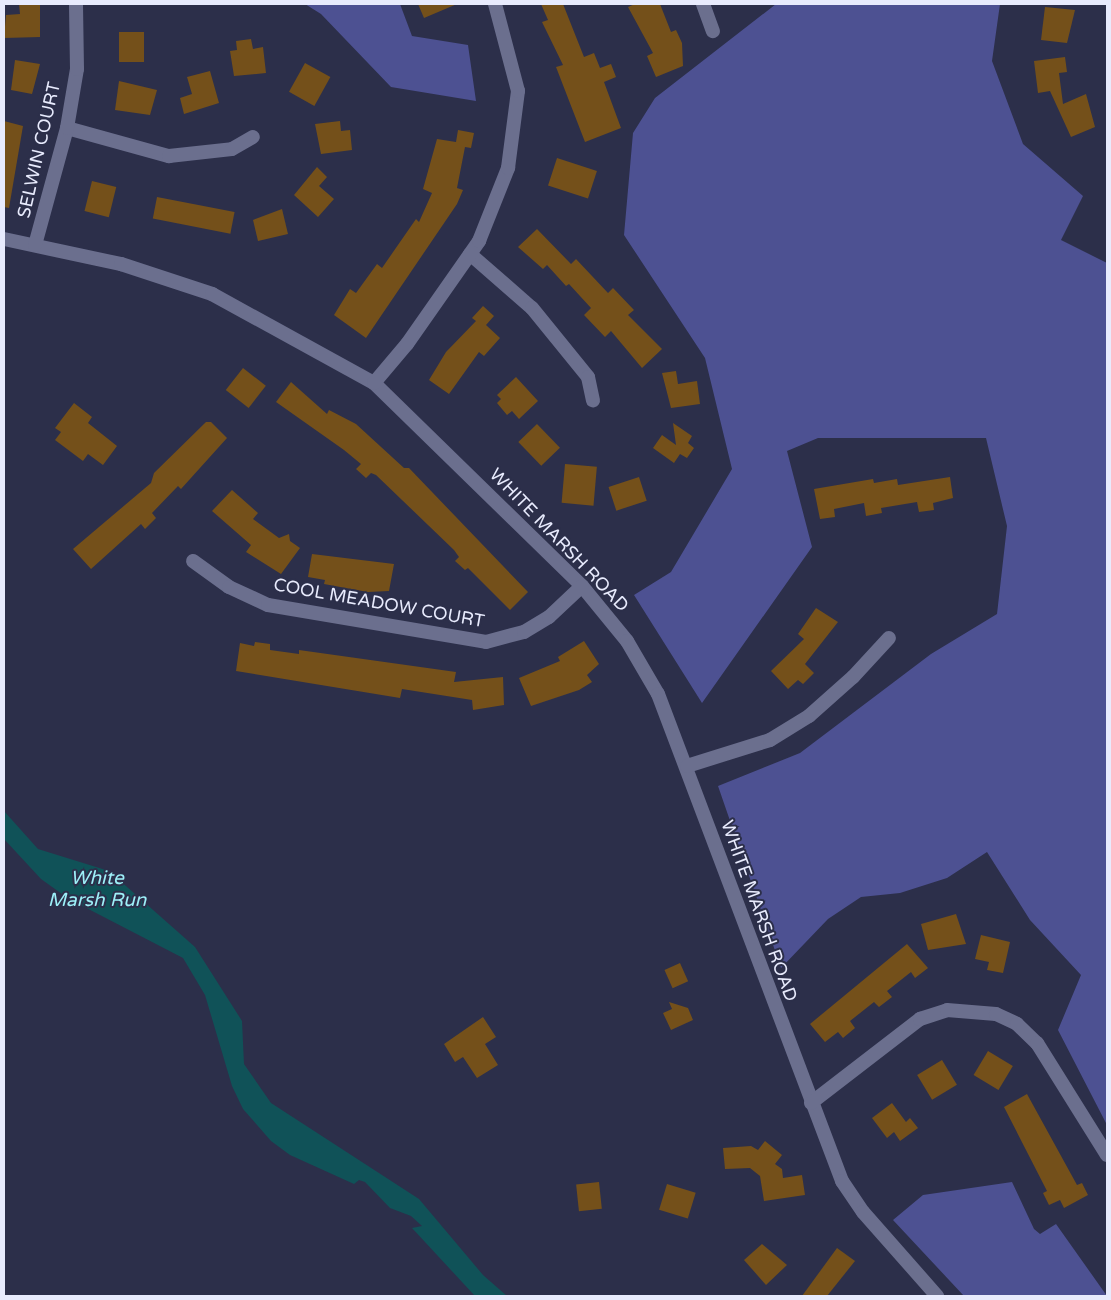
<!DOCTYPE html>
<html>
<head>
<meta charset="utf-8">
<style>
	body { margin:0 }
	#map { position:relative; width:1111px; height:1300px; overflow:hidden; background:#2c2f4a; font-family:"Varela Round",sans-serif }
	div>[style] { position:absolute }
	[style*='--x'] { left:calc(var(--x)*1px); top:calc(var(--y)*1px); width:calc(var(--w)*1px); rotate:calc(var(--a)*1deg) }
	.forest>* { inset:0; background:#4d5192 }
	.water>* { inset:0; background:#105258 }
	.building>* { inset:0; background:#74501a; transform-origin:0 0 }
	.street>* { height:14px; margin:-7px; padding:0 7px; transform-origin:7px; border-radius:7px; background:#6b6f8e }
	span { translate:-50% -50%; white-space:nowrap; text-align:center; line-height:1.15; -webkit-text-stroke:4px #2c2f4a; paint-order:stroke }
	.street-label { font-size:18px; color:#e8ebfd }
	.water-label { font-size:19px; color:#9df0f8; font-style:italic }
	.frame { position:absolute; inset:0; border:5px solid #e8ebfd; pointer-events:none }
</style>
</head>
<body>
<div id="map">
	<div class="forest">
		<div style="clip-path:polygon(305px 4px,400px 4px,412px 36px,468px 45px,476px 101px,391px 87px,321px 14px)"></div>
		<div style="clip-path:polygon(776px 4px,1000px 4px,992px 61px,1023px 144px,1083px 196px,1061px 240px,1107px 263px,1107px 1125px,1058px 1030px,1081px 975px,1030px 920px,987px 852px,947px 878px,900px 893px,861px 897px,828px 919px,781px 968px,718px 786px,800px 753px,931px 654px,997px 614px,1007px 526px,986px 438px,818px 438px,787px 451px,812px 547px,702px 703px,634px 595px,671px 572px,732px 469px,705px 358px,624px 235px,633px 133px,655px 98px)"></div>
		<div style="clip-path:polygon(1012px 1182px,1034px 1229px,1040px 1234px,1056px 1224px,1107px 1296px,964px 1296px,893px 1220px,923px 1195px)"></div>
	</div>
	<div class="water">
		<div style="clip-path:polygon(4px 811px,38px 849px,109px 871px,195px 947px,242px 1021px,244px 1064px,271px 1103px,419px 1199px,483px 1275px,507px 1296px,475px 1296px,412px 1228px,422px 1226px,411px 1216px,390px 1208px,365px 1182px,359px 1180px,354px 1184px,290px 1155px,271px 1141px,243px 1109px,232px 1086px,205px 995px,183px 958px,69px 899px,41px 879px,4px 839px)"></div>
	</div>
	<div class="building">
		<div style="clip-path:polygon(19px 4px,40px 4px,40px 37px,4px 38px,6px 15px,20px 14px)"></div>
		<div style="clip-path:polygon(418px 4px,457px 4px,424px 18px)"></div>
		<div style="clip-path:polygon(541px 4px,563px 4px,584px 57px,594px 53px,600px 68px,611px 64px,616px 77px,604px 82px,621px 128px,585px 142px,556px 67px,563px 65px,542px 22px,548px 20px)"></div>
		<div style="clip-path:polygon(635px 4px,660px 4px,671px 32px,676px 30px,682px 43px,683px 66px,656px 77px,647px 56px,653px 53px,628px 7px)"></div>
		<div style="clip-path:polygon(1045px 7px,1075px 10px,1067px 43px,1041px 40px)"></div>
		<div style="left:119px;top:32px;width:25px;height:30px"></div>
		<div style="clip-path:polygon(251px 39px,253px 49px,263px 47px,266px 73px,234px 76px,230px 51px,237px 50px,236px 41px)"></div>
		<div style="clip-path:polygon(1065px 57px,1067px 72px,1059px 73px,1063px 104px,1086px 94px,1095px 127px,1071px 137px,1050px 91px,1038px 93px,1034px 61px)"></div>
		<div style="clip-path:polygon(15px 60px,40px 64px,32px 94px,11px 90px)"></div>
		<div style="left:305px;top:63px;width:29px;height:33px;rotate:29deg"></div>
		<div style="clip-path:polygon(210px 71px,219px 103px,184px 114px,180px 98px,192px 94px,187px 77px)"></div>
		<div style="clip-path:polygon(119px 81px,157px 90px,150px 115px,115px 110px)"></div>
		<div style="clip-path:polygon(4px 121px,23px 126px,9px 208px,4px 207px)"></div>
		<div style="clip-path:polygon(340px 121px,341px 131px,350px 130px,352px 150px,321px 154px,315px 124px)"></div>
		<div style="clip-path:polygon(458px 130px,474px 133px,471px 148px,465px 147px,457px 188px,463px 190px,457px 204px,366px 338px,334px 315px,350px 289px,356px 293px,377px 264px,382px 268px,416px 219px,419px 222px,432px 193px,423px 189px,437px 139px,456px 142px)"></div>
		<div style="left:557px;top:158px;width:42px;height:29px;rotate:18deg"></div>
		<div style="clip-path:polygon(317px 167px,327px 177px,319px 186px,334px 199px,318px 217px,294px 195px)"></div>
		<div style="left:92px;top:181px;width:25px;height:31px;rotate:14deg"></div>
		<div style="left:157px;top:197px;width:79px;height:22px;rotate:11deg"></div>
		<div style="clip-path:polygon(282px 209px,288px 234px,258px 241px,253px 220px)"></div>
		<div style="clip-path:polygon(537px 229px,571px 264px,576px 259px,608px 293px,613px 288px,634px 310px,628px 315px,662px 349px,642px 368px,611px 331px,605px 337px,584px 315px,591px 308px,569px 284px,566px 286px,547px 265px,543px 269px,518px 247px)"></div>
		<div style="clip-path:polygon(483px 306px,494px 316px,486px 325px,500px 338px,484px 356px,479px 352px,449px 394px,429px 380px,446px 352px,476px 321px,472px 318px)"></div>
		<div style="left:243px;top:368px;width:29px;height:28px;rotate:38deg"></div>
		<div style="clip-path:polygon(676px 371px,678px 384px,697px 381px,700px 404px,671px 408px,662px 373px)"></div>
		<div style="clip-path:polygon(516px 377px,538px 401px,519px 419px,512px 411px,507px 415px,497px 403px,501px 399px,497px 395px)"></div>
		<div style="clip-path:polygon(291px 382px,327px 414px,329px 410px,356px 424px,404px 468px,409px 468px,528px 592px,510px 610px,468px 568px,465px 570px,455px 561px,459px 557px,454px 550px,376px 475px,371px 473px,366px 478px,356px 469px,361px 464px,344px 450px,276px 402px)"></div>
		<div style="clip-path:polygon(74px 403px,92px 417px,88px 423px,117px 446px,103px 465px,88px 454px,83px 461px,55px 440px,61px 432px,55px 428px)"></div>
		<div style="clip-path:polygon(206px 422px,211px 422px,227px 438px,181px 489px,178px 486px,152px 513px,156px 518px,145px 529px,141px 524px,91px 569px,73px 549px,151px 483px,154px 473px)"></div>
		<div style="clip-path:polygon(673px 423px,692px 436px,688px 443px,694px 448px,687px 458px,680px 454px,674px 463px,653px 448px,662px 435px,676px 445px)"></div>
		<div style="left:537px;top:424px;width:33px;height:26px;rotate:46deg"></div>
		<div style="left:565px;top:464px;width:32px;height:39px;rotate:5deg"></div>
		<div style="left:639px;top:477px;width:25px;height:32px;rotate:72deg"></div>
		<div style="clip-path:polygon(950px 477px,953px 498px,933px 503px,934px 510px,919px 512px,917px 502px,881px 508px,882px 513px,866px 516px,864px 503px,834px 509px,835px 517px,820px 519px,814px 489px,873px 479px,874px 483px,897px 479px,898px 485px)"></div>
		<div style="clip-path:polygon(232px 490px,258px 513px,253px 519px,279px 538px,289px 534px,290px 541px,300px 548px,281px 574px,246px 552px,251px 545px,212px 511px)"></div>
		<div style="clip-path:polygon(312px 554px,394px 564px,389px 591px,368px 592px,324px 584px,325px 580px,308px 577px)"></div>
		<div style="clip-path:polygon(816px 608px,838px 622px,805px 664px,814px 673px,803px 684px,798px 680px,788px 689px,771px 671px,804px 639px,798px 634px)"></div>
		<div style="clip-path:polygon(584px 641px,599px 664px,587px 675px,592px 682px,579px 690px,531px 706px,519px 678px,560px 661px,558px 657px)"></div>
		<div style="clip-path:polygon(255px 642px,270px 644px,270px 650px,299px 654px,299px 650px,456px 672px,454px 682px,503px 677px,504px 705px,473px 710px,472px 700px,402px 689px,400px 698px,236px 671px,240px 643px,254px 646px)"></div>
		<div style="clip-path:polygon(956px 914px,966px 944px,928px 950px,921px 924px)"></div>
		<div style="clip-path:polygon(981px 935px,1010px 942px,1003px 973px,987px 970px,989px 962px,975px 959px)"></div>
		<div style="clip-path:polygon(907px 944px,928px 968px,915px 978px,911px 972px,887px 991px,892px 997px,879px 1007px,874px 1002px,850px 1021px,855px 1028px,843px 1038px,838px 1032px,825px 1042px,810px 1024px)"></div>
		<div style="left:680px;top:963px;width:20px;height:17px;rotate:66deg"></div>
		<div style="clip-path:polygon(669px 1002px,688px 1008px,693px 1020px,671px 1030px,663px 1013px,672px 1009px)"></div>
		<div style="clip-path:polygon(483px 1017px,496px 1037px,485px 1044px,498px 1065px,477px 1078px,463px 1057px,455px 1062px,444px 1044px)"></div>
		<div style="left:988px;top:1051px;width:29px;height:28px;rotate:31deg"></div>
		<div style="left:942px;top:1060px;width:29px;height:29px;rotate:59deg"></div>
		<div style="clip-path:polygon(1027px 1094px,1077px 1185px,1082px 1183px,1088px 1195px,1064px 1208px,1060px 1200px,1049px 1205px,1043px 1193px,1047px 1191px,1004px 1107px)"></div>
		<div style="clip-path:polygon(892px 1103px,906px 1122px,910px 1118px,918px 1128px,900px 1141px,894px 1132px,887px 1138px,872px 1118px)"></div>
		<div style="clip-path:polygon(765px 1141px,782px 1155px,775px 1164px,782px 1169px,783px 1178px,802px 1175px,805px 1195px,764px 1201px,760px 1176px,750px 1168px,725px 1169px,723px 1148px,751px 1146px,758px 1150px)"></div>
		<div style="left:599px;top:1182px;width:27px;height:23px;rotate:84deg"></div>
		<div style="left:667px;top:1184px;width:30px;height:27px;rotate:17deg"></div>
		<div style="clip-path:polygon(762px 1244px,787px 1265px,766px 1285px,744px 1260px)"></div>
		<div style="clip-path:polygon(837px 1248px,855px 1261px,827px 1296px,802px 1296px)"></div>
	</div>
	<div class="street">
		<div style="--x:703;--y:4;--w:29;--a:70"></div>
		<div style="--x:67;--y:128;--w:106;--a:15.4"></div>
		<div style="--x:169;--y:156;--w:63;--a:-6.3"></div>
		<div style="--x:232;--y:149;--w:24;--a:-30"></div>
		<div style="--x:4;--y:239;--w:120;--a:12.1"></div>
		<div style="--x:121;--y:264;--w:96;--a:18.2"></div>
		<div style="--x:212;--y:294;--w:185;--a:28.8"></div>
		<div style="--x:374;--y:383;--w:291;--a:44.3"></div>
		<div style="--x:582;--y:586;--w:71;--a:50.7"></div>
		<div style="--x:627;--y:641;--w:61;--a:59.7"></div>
		<div style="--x:658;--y:694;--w:521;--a:69.3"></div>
		<div style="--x:842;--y:1181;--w:37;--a:56"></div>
		<div style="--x:863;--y:1212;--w:112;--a:48.6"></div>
		<div style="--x:35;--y:245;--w:121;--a:-74.7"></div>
		<div style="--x:67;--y:128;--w:60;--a:-80.4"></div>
		<div style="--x:77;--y:69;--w:65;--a:-90.9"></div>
		<div style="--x:470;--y:254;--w:82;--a:41.1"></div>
		<div style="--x:532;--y:308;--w:89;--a:50.9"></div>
		<div style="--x:588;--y:377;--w:24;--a:78"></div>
		<div style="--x:374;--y:383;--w:51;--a:-49.8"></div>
		<div style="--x:407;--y:344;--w:126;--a:-55"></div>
		<div style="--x:479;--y:241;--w:79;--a:-68.3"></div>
		<div style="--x:508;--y:168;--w:78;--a:-82.6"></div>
		<div style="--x:518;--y:91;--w:90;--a:-104.8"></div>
		<div style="--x:193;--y:561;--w:44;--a:35.8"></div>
		<div style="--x:229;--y:587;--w:43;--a:24.8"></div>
		<div style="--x:268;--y:605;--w:221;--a:9.6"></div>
		<div style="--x:486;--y:642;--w:39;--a:-15"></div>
		<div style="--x:524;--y:632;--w:29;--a:-31"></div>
		<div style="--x:549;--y:617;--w:45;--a:-43.2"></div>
		<div style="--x:687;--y:766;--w:87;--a:-17.4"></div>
		<div style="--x:770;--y:740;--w:46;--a:-31.6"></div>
		<div style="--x:809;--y:716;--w:59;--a:-41.6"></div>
		<div style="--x:853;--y:677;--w:53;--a:-47.3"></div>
		<div style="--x:811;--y:1103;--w:138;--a:-37.6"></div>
		<div style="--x:920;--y:1019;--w:28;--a:-18"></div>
		<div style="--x:947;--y:1010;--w:49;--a:4.7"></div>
		<div style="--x:996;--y:1014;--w:23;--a:25"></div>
		<div style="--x:1017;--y:1024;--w:28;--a:44"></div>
		<div style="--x:1037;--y:1043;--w:132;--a:58"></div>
	</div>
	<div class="street-label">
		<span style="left:39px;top:150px;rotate:-77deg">SELWIN COURT</span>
		<span style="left:559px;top:540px;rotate:46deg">WHITE MARSH ROAD</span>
		<span style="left:379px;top:603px;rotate:10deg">COOL MEADOW COURT</span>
		<span style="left:759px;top:911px;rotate:70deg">WHITE MARSH ROAD</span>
	</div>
	<div class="water-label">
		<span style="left:97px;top:890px">White<br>Marsh Run</span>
	</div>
	<div class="frame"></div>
</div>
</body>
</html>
